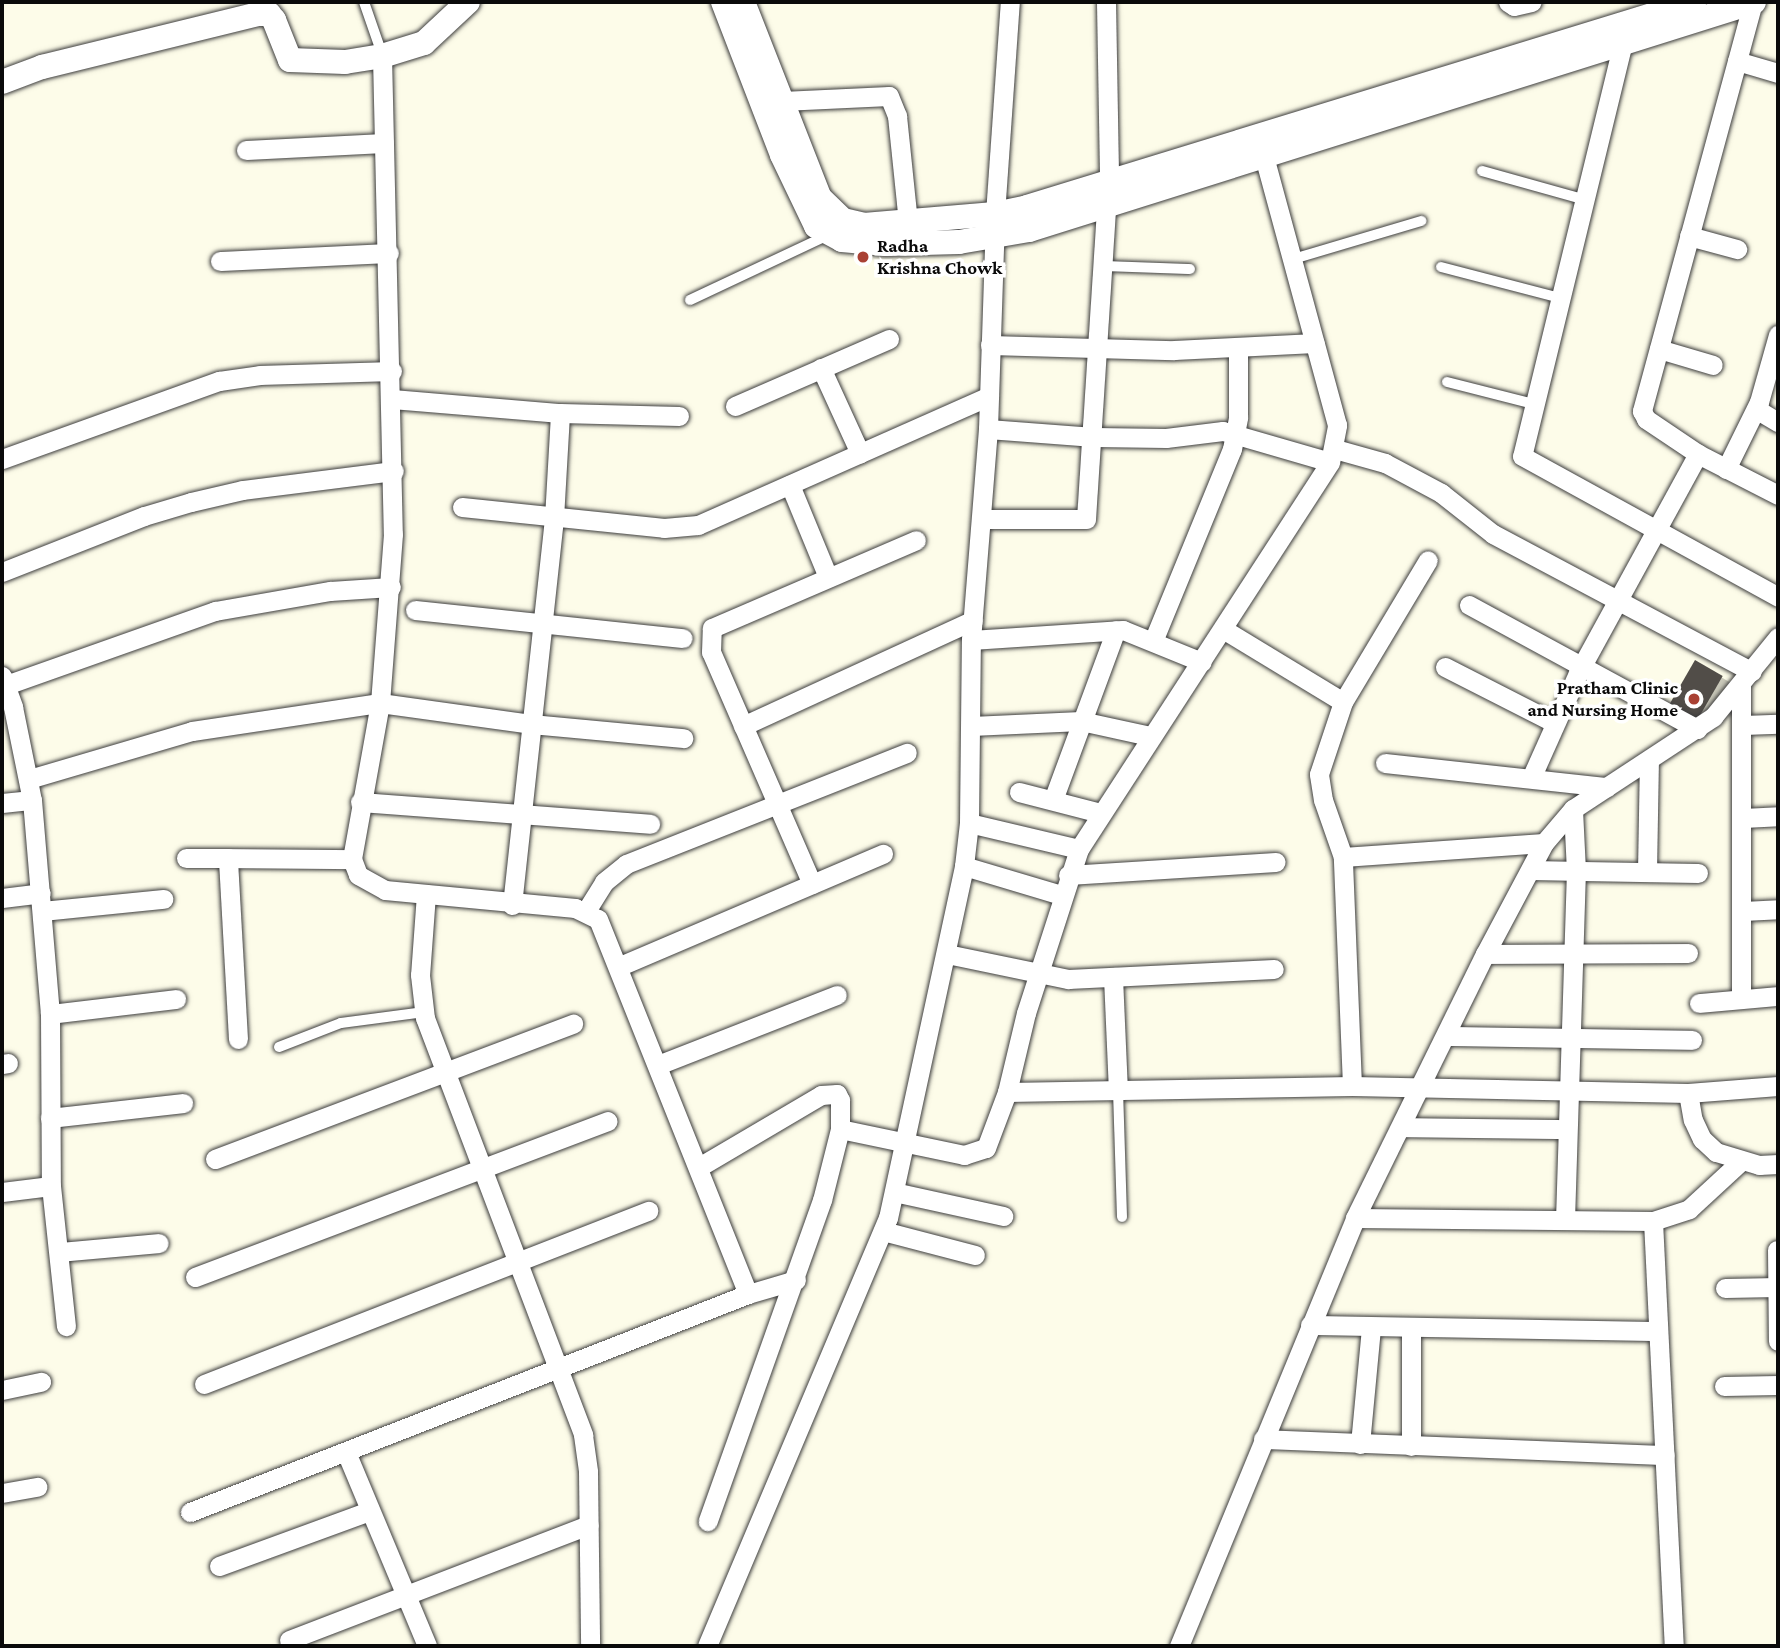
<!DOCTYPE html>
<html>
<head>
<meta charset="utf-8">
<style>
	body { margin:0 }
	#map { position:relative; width:1780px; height:1648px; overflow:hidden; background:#fdfce9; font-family:"Crimson Pro",serif }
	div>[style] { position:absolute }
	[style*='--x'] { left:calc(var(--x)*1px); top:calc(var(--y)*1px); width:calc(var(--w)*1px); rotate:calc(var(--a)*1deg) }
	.shadow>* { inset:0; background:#0003; transform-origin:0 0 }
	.building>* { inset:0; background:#514d48; transform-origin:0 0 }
	.roads { filter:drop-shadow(0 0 2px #3d3d3d) drop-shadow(0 0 2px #3d3d3d) }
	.service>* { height:10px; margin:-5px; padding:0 5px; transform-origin:5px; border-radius:5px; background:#fff }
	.minor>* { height:19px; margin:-9.5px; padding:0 9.5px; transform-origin:9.5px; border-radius:9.5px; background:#fff }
	.tertiary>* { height:24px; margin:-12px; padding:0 12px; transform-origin:12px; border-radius:12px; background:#fff }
	.dots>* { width:19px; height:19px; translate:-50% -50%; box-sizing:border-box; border:4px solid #fff; border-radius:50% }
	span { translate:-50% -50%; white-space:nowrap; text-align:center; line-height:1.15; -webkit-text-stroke:7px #fff; paint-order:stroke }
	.poi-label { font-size:19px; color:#0a0a0a; font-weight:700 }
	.left { translate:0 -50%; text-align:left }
	.right { translate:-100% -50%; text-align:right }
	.frame { position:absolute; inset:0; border:4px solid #0a0a0a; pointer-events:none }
</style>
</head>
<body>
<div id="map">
	<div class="shadow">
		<div style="left:1696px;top:662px;width:49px;height:48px;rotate:31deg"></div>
	</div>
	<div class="building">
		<div style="left:1695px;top:660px;width:32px;height:51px;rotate:30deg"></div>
	</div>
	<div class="roads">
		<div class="service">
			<div style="--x:364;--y:2;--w:55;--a:70.9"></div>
			<div style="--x:1482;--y:171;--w:108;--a:15.6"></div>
			<div style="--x:1293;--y:259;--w:134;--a:-16.5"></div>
			<div style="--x:1102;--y:266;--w:88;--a:2"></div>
			<div style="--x:1441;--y:267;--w:123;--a:14.6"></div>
			<div style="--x:690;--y:300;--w:153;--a:-25.2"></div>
			<div style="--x:1447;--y:382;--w:89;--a:14.3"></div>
			<div style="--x:279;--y:1047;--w:66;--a:-21.2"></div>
			<div style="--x:341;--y:1023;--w:84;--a:-7.5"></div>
			<div style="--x:1118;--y:1090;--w:127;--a:88.2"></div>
		</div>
		<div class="minor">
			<div style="--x:1106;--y:2;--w:179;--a:89"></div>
			<div style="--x:1508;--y:2;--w:7;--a:34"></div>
			<div style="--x:1514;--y:6;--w:18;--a:-13"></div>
			<div style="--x:1753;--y:2;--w:424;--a:105.2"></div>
			<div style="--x:1642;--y:411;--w:9;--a:63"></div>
			<div style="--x:1646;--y:419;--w:63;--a:33.9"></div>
			<div style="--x:1698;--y:454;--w:90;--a:27.1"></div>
			<div style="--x:1625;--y:34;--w:434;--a:103.7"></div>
			<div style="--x:1522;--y:456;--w:292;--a:28.8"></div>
			<div style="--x:382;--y:56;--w:478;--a:88.7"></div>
			<div style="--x:393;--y:534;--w:169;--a:94.4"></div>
			<div style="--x:380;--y:703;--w:158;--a:100.2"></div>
			<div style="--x:352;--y:859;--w:17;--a:69"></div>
			<div style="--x:358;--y:875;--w:31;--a:29"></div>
			<div style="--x:385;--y:890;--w:191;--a:5.4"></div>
			<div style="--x:575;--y:908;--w:25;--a:26"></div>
			<div style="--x:598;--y:919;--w:404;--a:68.2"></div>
			<div style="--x:1737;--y:61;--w:43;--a:16.3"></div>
			<div style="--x:782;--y:101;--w:107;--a:-2.7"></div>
			<div style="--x:889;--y:96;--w:22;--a:68"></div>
			<div style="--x:897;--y:116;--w:108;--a:84.1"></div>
			<div style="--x:246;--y:150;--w:138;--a:-2.9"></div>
			<div style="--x:1689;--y:236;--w:50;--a:15.2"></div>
			<div style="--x:220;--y:261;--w:169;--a:-2.7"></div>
			<div style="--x:990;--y:345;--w:184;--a:1.6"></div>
			<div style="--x:1174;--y:350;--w:141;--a:-2.8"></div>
			<div style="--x:1659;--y:349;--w:56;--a:16.5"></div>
			<div style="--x:821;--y:368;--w:94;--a:65.4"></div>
			<div style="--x:392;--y:399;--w:169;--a:4.8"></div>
			<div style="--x:560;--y:413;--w:119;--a:1.4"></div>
			<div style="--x:735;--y:406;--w:168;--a:-23.5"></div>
			<div style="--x:1756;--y:409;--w:26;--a:31"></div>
			<div style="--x:988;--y:429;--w:106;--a:4.3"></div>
			<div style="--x:1094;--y:437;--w:72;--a:0.8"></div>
			<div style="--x:1166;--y:438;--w:57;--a:-7"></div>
			<div style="--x:1223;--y:431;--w:111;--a:16.2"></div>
			<div style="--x:1335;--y:449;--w:52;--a:15.6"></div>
			<div style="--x:1385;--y:463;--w:64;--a:28.2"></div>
			<div style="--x:1441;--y:493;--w:66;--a:38.3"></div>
			<div style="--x:1493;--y:534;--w:293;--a:28"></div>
			<div style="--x:2;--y:459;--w:231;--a:-19.8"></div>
			<div style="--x:219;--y:381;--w:41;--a:-8.3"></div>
			<div style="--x:260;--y:375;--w:132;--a:-1.7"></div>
			<div style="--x:1726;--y:469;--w:75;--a:-63.8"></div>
			<div style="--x:1759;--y:402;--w:70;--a:-74.2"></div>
			<div style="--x:790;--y:485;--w:100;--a:67.6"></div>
			<div style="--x:462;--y:507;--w:203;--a:5.9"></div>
			<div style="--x:664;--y:528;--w:34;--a:-5"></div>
			<div style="--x:698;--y:525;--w:318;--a:-23.9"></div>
			<div style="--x:981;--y:519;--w:105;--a:0"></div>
			<div style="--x:1086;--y:519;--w:314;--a:-86.3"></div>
			<div style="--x:2;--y:572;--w:153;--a:-21.5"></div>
			<div style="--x:144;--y:516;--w:49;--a:-16.6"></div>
			<div style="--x:191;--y:502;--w:53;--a:-13"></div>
			<div style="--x:243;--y:490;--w:152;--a:-7.2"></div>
			<div style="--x:1469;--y:605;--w:260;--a:28.5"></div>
			<div style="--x:415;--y:610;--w:269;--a:6"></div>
			<div style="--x:1223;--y:629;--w:140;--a:31.3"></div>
			<div style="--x:1154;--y:639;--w:205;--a:-67.7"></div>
			<div style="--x:1232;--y:449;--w:33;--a:-79"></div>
			<div style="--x:1238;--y:417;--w:68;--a:-90"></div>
			<div style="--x:971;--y:640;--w:152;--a:-3.8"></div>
			<div style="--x:1123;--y:630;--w:85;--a:22.1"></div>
			<div style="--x:1445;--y:667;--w:123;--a:27"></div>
			<div style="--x:2;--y:676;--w:33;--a:70"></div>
			<div style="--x:13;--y:707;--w:95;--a:78.5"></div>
			<div style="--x:32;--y:800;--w:215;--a:85.2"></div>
			<div style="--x:50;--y:1014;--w:172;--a:89.7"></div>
			<div style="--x:51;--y:1186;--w:141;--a:83.9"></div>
			<div style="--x:6;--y:685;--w:222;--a:-19.5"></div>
			<div style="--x:215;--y:611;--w:117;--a:-9.9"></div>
			<div style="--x:330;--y:591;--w:61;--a:-3.8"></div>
			<div style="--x:1743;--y:725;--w:35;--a:-2"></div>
			<div style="--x:743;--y:726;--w:253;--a:-24.7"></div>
			<div style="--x:971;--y:726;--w:110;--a:-2.6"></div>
			<div style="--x:1081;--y:721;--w:71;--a:12.3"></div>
			<div style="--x:1385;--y:763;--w:223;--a:6.2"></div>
			<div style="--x:1532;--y:776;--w:113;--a:-65.9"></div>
			<div style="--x:1578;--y:673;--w:250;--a:-61.3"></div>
			<div style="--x:29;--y:779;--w:170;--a:-16.4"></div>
			<div style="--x:192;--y:731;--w:190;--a:-8.5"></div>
			<div style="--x:380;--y:703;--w:152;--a:7.9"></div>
			<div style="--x:531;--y:724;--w:153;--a:5.3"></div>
			<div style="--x:1019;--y:792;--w:84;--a:14.5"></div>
			<div style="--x:1053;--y:800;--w:181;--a:-69.7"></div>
			<div style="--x:360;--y:802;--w:291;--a:4.3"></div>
			<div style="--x:2;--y:803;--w:30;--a:-6"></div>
			<div style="--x:1743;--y:818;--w:35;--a:-3"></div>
			<div style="--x:969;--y:823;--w:113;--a:13.3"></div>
			<div style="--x:1343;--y:857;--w:201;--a:-4"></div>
			<div style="--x:186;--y:858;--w:42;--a:0"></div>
			<div style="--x:964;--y:866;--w:101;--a:16.6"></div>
			<div style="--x:1531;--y:870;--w:167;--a:1"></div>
			<div style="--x:1647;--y:872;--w:112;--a:-89"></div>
			<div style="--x:1068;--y:875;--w:208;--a:-3.6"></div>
			<div style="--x:812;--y:884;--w:253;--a:-113.5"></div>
			<div style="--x:711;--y:652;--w:24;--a:-88"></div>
			<div style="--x:712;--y:628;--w:222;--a:-23.3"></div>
			<div style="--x:426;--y:894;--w:81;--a:94.2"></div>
			<div style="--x:420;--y:975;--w:43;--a:83.4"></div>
			<div style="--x:425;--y:1018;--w:446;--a:69.2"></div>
			<div style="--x:583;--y:1435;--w:37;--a:82"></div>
			<div style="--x:588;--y:1472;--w:174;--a:89.3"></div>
			<div style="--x:2;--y:898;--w:39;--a:-7"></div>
			<div style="--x:512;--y:905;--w:389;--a:-83.8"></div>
			<div style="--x:554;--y:518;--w:105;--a:-86.7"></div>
			<div style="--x:42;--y:911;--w:122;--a:-5.7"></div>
			<div style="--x:586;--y:911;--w:34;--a:-58"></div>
			<div style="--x:604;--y:882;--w:28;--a:-39"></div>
			<div style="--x:626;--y:864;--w:302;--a:-21.6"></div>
			<div style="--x:1743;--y:911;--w:35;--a:-3"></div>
			<div style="--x:947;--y:954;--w:124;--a:11.7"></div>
			<div style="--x:1068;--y:979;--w:206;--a:-2.8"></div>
			<div style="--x:1485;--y:954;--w:203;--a:-0.3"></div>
			<div style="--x:620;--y:966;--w:286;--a:-23.1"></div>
			<div style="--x:1113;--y:977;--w:113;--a:87.5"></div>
			<div style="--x:1741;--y:999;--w:315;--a:-90"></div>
			<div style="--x:1699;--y:1003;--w:79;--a:-5.1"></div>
			<div style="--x:50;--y:1014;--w:127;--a:-6.8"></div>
			<div style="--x:1446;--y:1036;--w:246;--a:0.9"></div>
			<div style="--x:238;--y:1039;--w:181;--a:-93.2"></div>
			<div style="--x:228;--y:858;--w:124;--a:0.5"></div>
			<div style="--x:2;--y:1064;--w:6;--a:-9"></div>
			<div style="--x:658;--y:1065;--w:192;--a:-21.4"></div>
			<div style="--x:1352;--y:1086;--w:229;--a:-92.3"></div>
			<div style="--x:1343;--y:857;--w:60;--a:-109.3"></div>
			<div style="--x:1323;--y:800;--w:26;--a:-99"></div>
			<div style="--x:1319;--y:774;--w:76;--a:-71.6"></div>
			<div style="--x:1343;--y:702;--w:165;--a:-59.1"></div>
			<div style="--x:1007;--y:1092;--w:345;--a:-1"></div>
			<div style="--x:1352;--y:1086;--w:336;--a:1.2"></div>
			<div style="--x:1688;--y:1093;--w:90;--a:-4.4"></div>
			<div style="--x:1688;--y:1093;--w:27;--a:80"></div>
			<div style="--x:1693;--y:1120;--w:21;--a:65"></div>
			<div style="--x:1702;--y:1139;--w:19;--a:43"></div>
			<div style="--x:1716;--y:1152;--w:45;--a:16.8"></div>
			<div style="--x:1759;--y:1165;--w:19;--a:-3"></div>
			<div style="--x:50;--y:1118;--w:134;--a:-6.4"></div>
			<div style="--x:1401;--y:1127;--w:165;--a:0.7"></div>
			<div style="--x:840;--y:1129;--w:127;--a:11.8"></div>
			<div style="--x:964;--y:1155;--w:23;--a:-18"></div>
			<div style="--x:986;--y:1148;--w:60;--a:-69.4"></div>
			<div style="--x:1007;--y:1092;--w:81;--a:-76.5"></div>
			<div style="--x:1026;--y:1013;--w:172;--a:-72.1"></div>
			<div style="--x:1079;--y:849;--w:461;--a:-57"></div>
			<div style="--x:1330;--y:462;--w:38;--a:-79"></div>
			<div style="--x:1337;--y:425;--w:279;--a:-105.2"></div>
			<div style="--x:215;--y:1159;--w:383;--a:-20.7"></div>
			<div style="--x:699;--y:1167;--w:142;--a:-30.5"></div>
			<div style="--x:821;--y:1095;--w:16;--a:-4"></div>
			<div style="--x:837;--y:1094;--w:7;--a:63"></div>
			<div style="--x:840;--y:1100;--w:29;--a:90"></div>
			<div style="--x:840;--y:1129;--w:73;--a:104.2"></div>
			<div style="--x:822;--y:1200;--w:341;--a:109.6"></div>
			<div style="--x:2;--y:1192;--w:49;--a:-7"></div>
			<div style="--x:894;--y:1192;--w:112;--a:12.4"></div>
			<div style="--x:1355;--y:1218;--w:298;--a:0.6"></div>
			<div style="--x:1653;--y:1221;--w:38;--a:-18"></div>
			<div style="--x:1689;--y:1209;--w:71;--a:-42.7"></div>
			<div style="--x:1565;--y:1220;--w:349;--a:-88.2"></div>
			<div style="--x:1576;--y:871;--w:62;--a:-92.8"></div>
			<div style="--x:1653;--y:1221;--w:426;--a:87.2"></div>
			<div style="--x:883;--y:1231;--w:95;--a:14.6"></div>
			<div style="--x:1777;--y:1250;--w:91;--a:89.4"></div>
			<div style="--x:59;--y:1252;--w:100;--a:-5.1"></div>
			<div style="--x:195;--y:1277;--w:441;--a:-20.7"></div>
			<div style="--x:1725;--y:1288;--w:53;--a:-1.1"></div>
			<div style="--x:1310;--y:1325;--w:347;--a:1"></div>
			<div style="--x:204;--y:1384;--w:477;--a:-21.3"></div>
			<div style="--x:1724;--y:1386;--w:54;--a:-1.1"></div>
			<div style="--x:2;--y:1390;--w:40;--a:-12"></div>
			<div style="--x:1263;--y:1439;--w:402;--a:2.3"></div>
			<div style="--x:1360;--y:1444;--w:117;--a:-84.6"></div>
			<div style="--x:1411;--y:1446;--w:117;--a:-90"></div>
			<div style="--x:346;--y:1452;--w:210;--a:67.3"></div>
			<div style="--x:2;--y:1493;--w:36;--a:-10"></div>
			<div style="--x:190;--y:1512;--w:599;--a:-21.34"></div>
			<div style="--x:748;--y:1294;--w:50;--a:-16.3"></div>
			<div style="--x:219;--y:1566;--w:160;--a:-20.1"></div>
			<div style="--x:289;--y:1640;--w:321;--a:-21"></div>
			<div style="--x:707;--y:1646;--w:465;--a:-67.1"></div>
			<div style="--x:888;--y:1218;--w:360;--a:-77.8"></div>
			<div style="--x:964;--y:866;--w:43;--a:-83.4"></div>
			<div style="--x:969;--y:823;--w:183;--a:-89.4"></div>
			<div style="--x:971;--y:640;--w:212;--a:-85.4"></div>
			<div style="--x:988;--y:429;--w:215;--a:-88.1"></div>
			<div style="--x:995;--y:214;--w:213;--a:-86"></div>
			<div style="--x:1179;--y:1646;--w:463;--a:-67.6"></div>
			<div style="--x:1355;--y:1218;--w:294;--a:-63.8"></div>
			<div style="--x:1485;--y:954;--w:126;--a:-62"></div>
			<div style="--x:1544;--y:843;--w:45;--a:-49.5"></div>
			<div style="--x:1573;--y:809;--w:168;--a:-33.3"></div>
			<div style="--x:1713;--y:717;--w:103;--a:-50.9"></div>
		</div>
		<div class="tertiary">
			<div style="--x:723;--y:2;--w:164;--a:68.9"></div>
			<div style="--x:782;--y:155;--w:79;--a:64.4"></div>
			<div style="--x:816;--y:226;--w:30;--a:28"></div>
			<div style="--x:842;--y:240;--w:44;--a:5.2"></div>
			<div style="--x:886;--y:244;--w:73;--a:-1.6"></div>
			<div style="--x:959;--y:242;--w:71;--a:-9.7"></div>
			<div style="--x:1029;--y:230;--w:760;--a:-17.46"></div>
			<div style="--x:743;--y:2;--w:211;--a:68.6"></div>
			<div style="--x:820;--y:198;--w:32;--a:44"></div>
			<div style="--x:843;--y:220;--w:22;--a:13"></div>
			<div style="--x:864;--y:225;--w:131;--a:-4.8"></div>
			<div style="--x:995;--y:214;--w:33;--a:-12"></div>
			<div style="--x:1027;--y:207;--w:698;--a:-17.08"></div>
			<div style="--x:2;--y:82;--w:43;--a:-20.6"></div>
			<div style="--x:42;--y:67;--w:221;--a:-13.8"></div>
			<div style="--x:257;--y:14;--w:12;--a:0"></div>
			<div style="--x:269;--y:14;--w:8;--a:50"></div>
			<div style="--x:274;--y:20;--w:43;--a:68.2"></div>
			<div style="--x:290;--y:60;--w:55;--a:2.1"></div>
			<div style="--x:345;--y:62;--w:37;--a:-9"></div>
			<div style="--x:382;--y:56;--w:44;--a:-17.2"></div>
			<div style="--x:424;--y:43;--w:60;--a:-43"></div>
		</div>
	</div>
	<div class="dots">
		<div style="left:863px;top:257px;background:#a94133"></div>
		<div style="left:1694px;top:699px;background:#a94133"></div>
	</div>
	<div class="poi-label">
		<span class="left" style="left:877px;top:257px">Radha<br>Krishna Chowk</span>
		<span class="right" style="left:1678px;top:699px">Pratham Clinic<br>and Nursing Home</span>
	</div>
	<div class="frame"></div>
</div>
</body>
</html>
